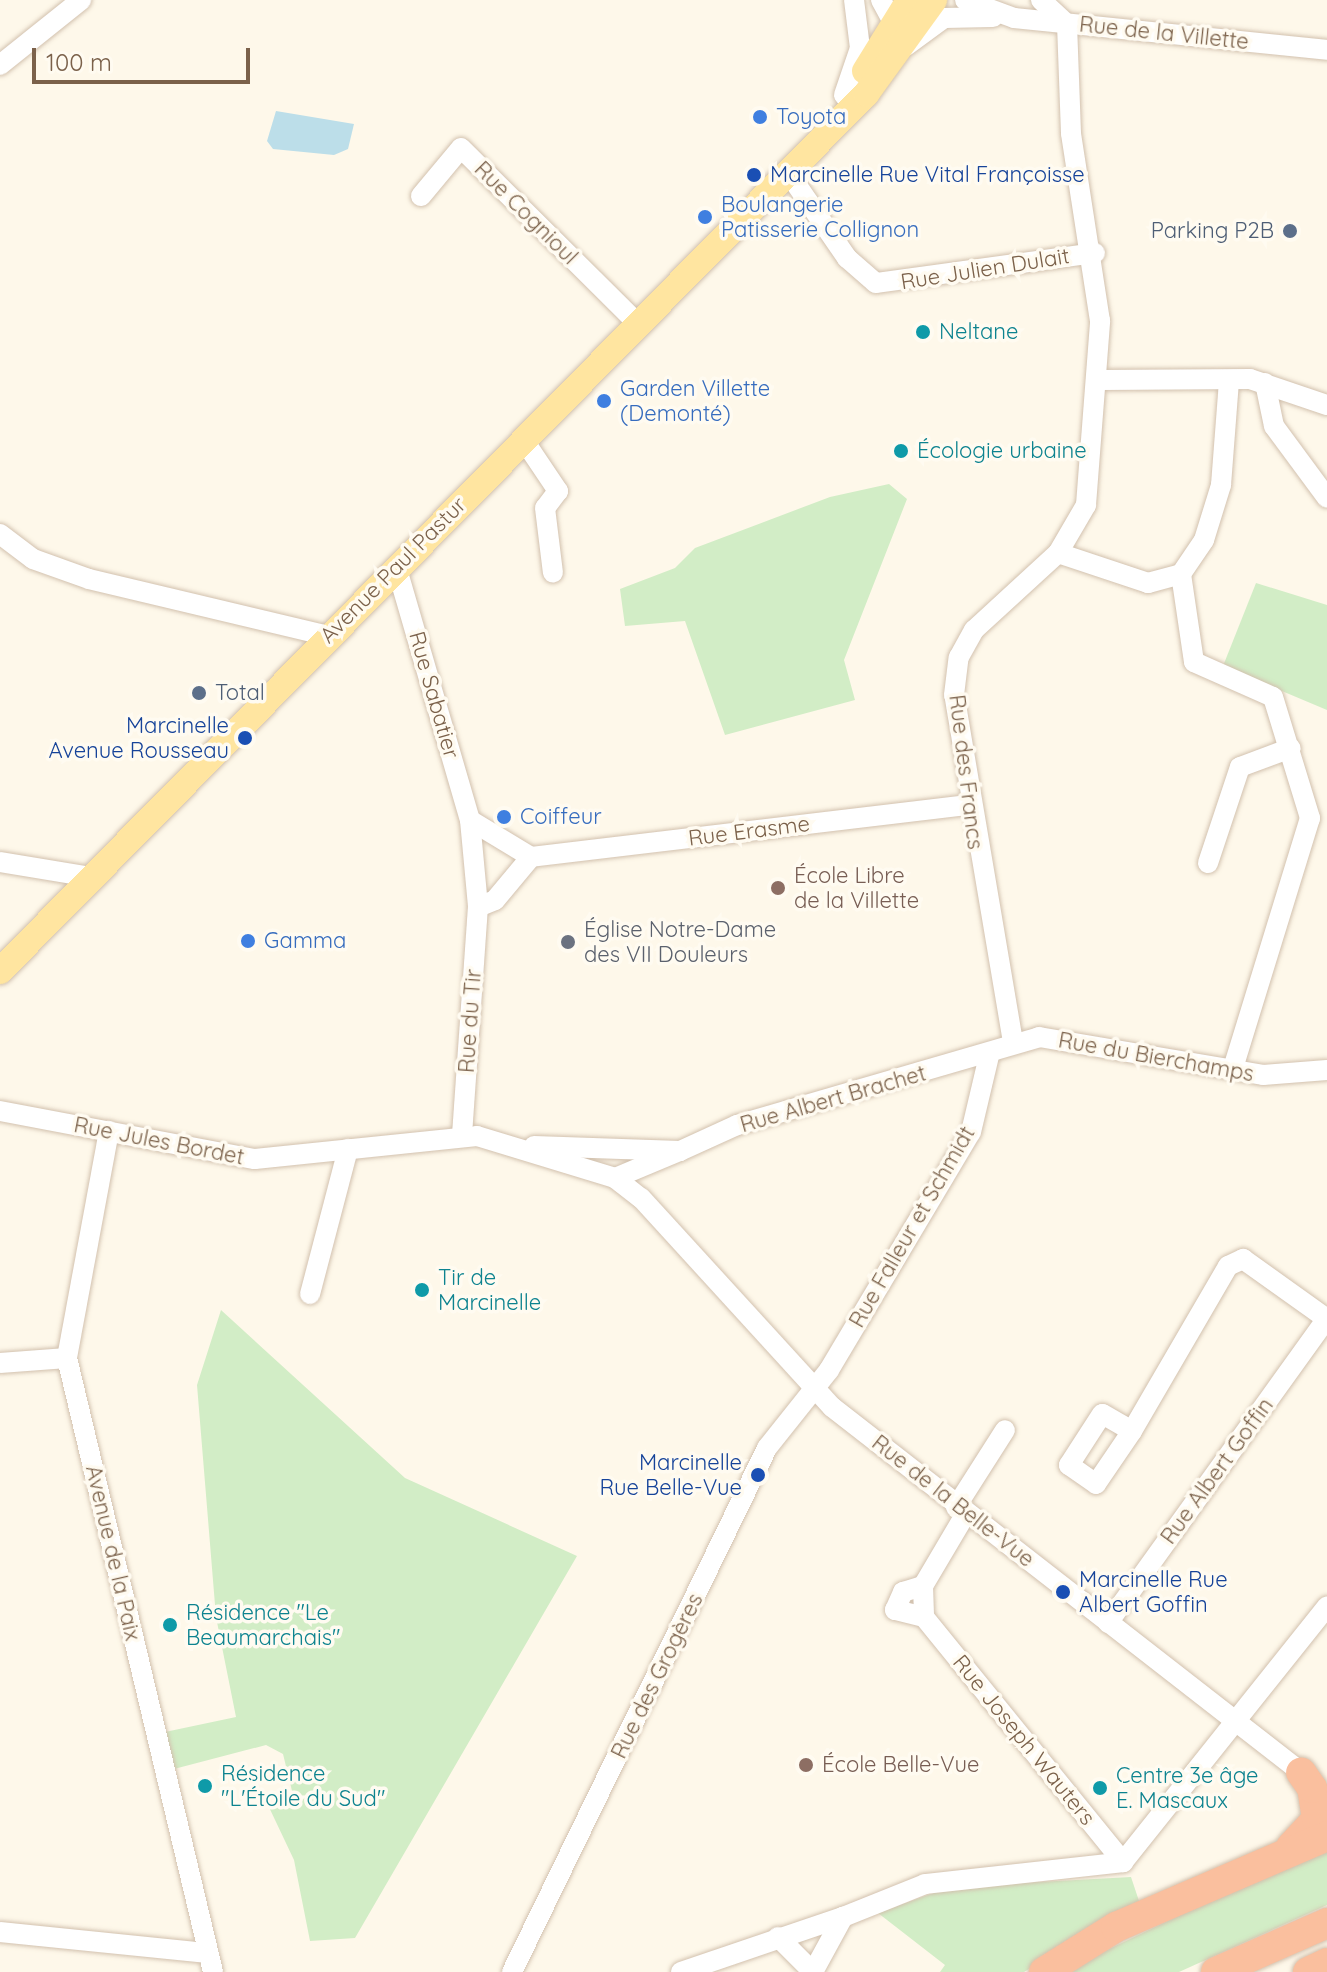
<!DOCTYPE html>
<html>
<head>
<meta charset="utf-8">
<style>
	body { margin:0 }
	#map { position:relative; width:1327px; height:1972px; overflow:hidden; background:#fef8ea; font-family:Quicksand,sans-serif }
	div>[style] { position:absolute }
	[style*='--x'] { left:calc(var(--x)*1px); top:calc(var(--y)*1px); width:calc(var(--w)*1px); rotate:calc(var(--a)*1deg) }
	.green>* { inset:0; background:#d2edc6 }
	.water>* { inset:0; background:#bcdee9 }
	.roads { filter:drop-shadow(0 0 2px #d2c1ae) drop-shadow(0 0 2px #d2c1ae) }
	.minor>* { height:20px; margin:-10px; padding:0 10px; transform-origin:10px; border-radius:10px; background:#fff }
	.major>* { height:26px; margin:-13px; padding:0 13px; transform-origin:13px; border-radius:13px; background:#ffe5a0 }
	.highway>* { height:30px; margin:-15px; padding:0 15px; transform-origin:15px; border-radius:15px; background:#fabf9e }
	.dots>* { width:22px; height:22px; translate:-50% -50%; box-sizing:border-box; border:4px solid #fffbf1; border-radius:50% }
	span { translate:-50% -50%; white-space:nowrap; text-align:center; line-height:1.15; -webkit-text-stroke:7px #fffbf1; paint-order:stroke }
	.street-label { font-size:22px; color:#7b614a }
	.shop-label { font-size:22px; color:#366cbe }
	.left { translate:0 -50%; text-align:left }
	.transit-label { font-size:22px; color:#164399 }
	.right { translate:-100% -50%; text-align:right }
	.service-label { font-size:22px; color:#4e5e75 }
	.culture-label { font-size:22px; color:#0d838f }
	.education-label { font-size:22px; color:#785e54 }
	.worship-label { font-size:22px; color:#5b616d }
	.scale { position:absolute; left:32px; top:48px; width:218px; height:36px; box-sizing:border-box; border:4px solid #7b614a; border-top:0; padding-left:10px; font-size:24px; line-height:28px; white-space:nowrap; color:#7b614a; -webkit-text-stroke:6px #fffbf1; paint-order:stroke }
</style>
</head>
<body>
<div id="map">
	<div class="green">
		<div style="clip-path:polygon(889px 484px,907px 499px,844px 660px,855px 700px,725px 735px,685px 621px,625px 626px,620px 589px,675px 568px,695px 548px,830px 497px)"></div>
		<div style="clip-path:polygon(1256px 583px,1327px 605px,1327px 710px,1223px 666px)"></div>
		<div style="clip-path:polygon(221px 1310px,405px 1478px,577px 1556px,355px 1938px,310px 1941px,294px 1860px,267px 1803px,293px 1795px,283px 1754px,266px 1745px,174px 1769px,165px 1732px,236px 1717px,216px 1617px,197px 1385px)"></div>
		<div style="clip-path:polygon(1327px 1845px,1327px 1905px,1179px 1972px,1061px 1972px)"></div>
		<div style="clip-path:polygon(1131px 1877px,1139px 1901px,1024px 1972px,940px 1972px,945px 1965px,878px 1913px,950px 1887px)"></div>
	</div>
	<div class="water">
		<div style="clip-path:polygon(276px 111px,354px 124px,348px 149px,334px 155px,273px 149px,267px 141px)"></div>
	</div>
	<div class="roads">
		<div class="minor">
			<div style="--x:881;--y:0;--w:52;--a:61.5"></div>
			<div style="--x:906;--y:46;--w:47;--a:-36.4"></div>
			<div style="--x:944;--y:18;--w:49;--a:-1.2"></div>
			<div style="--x:965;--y:0;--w:52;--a:20.2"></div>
			<div style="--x:1014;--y:18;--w:315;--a:5.8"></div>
			<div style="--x:1041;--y:0;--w:35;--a:43"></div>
			<div style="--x:0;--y:65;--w:104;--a:-38.7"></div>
			<div style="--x:844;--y:95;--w:50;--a:-71.2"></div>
			<div style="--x:860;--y:48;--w:48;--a:-97.1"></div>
			<div style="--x:787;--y:171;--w:106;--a:55.4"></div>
			<div style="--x:847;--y:258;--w:38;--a:41"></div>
			<div style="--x:876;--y:283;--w:221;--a:-7.8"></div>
			<div style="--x:421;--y:196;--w:62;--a:-50.2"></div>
			<div style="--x:461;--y:148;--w:247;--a:44.8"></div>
			<div style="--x:1101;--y:380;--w:149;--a:-0.4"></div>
			<div style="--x:1250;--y:379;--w:81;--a:18.7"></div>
			<div style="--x:1265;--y:383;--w:44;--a:78.2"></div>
			<div style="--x:1274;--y:426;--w:89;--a:53.6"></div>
			<div style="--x:523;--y:439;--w:63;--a:56.1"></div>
			<div style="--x:558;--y:491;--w:21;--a:127"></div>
			<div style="--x:545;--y:508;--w:65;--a:83"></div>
			<div style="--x:0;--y:534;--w:41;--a:37.1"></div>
			<div style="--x:33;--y:559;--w:59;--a:19.7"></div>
			<div style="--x:89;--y:579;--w:247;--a:13.4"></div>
			<div style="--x:1058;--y:553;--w:95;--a:18.4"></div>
			<div style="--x:1148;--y:583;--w:34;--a:-15"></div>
			<div style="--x:1181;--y:574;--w:41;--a:-55.9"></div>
			<div style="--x:1204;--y:540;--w:58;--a:-72.8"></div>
			<div style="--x:1221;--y:485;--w:105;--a:-85.6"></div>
			<div style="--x:397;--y:569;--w:261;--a:73.8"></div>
			<div style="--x:470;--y:820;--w:87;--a:84.7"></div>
			<div style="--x:478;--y:907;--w:18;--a:-22"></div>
			<div style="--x:495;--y:900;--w:56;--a:-50.1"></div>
			<div style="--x:531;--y:857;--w:71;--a:-148.8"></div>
			<div style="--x:1181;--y:574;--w:89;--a:81.6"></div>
			<div style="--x:1194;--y:662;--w:86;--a:23.9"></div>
			<div style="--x:1273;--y:697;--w:127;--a:73"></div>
			<div style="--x:1310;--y:818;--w:263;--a:107.1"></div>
			<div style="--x:531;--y:857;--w:439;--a:-6.8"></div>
			<div style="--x:0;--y:862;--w:92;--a:9.4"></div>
			<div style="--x:1208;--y:863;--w:101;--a:-71.6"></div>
			<div style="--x:1240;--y:767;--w:54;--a:-20.4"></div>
			<div style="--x:1013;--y:1042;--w:352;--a:-99.6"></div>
			<div style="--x:954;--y:695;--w:38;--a:-83"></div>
			<div style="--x:959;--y:657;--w:31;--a:-61"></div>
			<div style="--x:974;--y:630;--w:114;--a:-42.5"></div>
			<div style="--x:1058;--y:553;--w:56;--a:-59.7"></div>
			<div style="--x:1086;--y:505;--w:185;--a:-85.6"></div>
			<div style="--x:1100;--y:321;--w:190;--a:-98.8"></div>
			<div style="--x:1071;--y:133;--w:109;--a:-92.1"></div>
			<div style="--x:0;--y:1111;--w:259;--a:10.7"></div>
			<div style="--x:255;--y:1159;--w:223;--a:-5.9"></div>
			<div style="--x:477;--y:1136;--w:144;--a:16.9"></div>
			<div style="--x:615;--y:1178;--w:33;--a:38"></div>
			<div style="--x:641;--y:1198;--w:283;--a:47.6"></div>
			<div style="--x:832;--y:1407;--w:594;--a:37.89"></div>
			<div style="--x:109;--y:1131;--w:231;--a:100.5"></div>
			<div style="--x:67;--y:1358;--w:631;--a:76.62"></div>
			<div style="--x:462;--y:1135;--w:229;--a:-86"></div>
			<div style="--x:534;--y:1146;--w:146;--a:2"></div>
			<div style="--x:680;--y:1151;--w:63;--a:-24.5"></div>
			<div style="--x:737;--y:1125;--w:315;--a:-16.2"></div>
			<div style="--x:1039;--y:1037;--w:227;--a:9.6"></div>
			<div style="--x:1263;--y:1075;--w:64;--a:-4.5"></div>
			<div style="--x:615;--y:1178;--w:67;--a:-22.8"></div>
			<div style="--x:310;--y:1294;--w:150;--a:-75.3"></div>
			<div style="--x:0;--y:1363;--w:67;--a:-4.3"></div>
			<div style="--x:1132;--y:1431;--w:34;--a:-150"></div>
			<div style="--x:1102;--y:1414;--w:61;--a:122.9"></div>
			<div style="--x:1069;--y:1465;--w:33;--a:35"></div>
			<div style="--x:1096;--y:1484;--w:64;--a:-55.8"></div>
			<div style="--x:1132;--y:1431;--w:191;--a:-59.8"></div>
			<div style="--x:1228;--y:1266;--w:17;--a:-25"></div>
			<div style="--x:1243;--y:1259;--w:103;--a:35.5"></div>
			<div style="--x:956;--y:1507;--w:91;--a:-57.5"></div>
			<div style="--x:923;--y:1586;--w:31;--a:88"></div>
			<div style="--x:924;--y:1617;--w:30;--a:-166"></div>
			<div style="--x:895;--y:1610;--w:20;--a:-66"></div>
			<div style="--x:903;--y:1592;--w:21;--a:-17"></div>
			<div style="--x:923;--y:1586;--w:82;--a:-59.4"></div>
			<div style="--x:924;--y:1617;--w:316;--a:50.9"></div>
			<div style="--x:1108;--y:1623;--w:375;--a:-54.3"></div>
			<div style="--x:0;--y:1932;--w:209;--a:5.8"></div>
			<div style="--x:778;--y:1937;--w:49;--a:45"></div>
			<div style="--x:512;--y:1972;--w:583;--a:-64.05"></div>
			<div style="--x:767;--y:1448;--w:100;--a:-51.5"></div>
			<div style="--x:829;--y:1370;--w:277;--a:-59.2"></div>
			<div style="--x:971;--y:1132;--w:78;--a:-76.7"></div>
			<div style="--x:681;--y:1972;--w:171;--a:-18.8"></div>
			<div style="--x:813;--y:1972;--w:63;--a:-61.4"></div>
			<div style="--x:843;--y:1917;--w:88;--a:-21.9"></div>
			<div style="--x:925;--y:1884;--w:199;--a:-6.3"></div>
			<div style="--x:1123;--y:1862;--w:327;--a:-51.4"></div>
		</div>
		<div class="major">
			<div style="--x:865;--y:71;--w:84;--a:-58.2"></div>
			<div style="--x:0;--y:971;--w:1233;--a:-45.36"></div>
			<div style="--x:866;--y:94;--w:116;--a:-54.1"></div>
		</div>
		<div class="highway">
			<div style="--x:1291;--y:1847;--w:38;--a:-47"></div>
			<div style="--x:1317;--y:1819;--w:31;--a:-99"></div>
			<div style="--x:1312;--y:1788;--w:19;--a:-125"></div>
			<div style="--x:1044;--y:1972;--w:85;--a:-32"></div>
			<div style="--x:1116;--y:1927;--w:230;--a:-23.3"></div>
			<div style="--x:1216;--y:1972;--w:121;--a:-23.8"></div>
			<div style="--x:1308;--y:1972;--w:21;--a:-25"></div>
		</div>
	</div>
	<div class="dots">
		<div style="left:760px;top:117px;background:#3f7fe0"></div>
		<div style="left:754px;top:175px;background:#1a4fb4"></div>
		<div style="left:705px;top:217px;background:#3f7fe0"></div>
		<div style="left:1290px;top:231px;background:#5c6f8a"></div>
		<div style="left:923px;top:332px;background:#0f9aa8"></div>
		<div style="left:604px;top:401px;background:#3f7fe0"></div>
		<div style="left:901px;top:451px;background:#0f9aa8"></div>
		<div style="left:199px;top:693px;background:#5c6f8a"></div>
		<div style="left:245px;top:738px;background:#1a4fb4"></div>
		<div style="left:504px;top:817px;background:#3f7fe0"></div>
		<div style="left:778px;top:888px;background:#8d6e63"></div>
		<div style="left:248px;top:941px;background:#3f7fe0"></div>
		<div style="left:568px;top:942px;background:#6b7280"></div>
		<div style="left:422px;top:1290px;background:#0f9aa8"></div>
		<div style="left:758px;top:1475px;background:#1a4fb4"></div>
		<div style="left:1063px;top:1592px;background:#1a4fb4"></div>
		<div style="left:170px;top:1625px;background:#0f9aa8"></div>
		<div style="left:806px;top:1765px;background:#8d6e63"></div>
		<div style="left:205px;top:1786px;background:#0f9aa8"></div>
		<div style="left:1100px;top:1788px;background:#0f9aa8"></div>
	</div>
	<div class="street-label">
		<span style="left:1164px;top:33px;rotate:6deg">Rue de la Villette</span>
		<span style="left:526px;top:213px;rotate:45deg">Rue Cognioul</span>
		<span style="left:985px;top:269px;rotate:-9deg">Rue Julien Dulait</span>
		<span style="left:393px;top:570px;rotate:-45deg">Avenue Paul Pastur</span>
		<span style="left:434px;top:695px;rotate:74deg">Rue Sabatier</span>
		<span style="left:966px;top:772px;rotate:83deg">Rue des Francs</span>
		<span style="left:749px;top:831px;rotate:-7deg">Rue Erasme</span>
		<span style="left:470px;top:1021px;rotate:-86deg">Rue du Tir</span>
		<span style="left:1156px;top:1057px;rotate:10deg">Rue du Bierchamps</span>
		<span style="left:833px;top:1099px;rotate:-16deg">Rue Albert Brachet</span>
		<span style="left:159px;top:1141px;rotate:11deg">Rue Jules Bordet</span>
		<span style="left:912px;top:1227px;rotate:-60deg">Rue Falleur et Schmidt</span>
		<span style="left:1217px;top:1471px;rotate:-54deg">Rue Albert Goffin</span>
		<span style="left:953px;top:1501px;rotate:38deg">Rue de la Belle-Vue</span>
		<span style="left:113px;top:1553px;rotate:77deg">Avenue de la Paix</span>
		<span style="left:657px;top:1676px;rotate:-64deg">Rue des Grogères</span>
		<span style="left:1024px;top:1740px;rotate:51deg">Rue Joseph Wauters</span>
	</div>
	<div class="shop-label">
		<span class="left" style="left:776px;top:117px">Toyota</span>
		<span class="left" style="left:721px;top:217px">Boulangerie<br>Patisserie Collignon</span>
		<span class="left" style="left:620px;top:401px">Garden Villette<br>(Demonté)</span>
		<span class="left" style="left:520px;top:817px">Coiffeur</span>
		<span class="left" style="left:264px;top:941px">Gamma</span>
	</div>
	<div class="transit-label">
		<span class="left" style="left:770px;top:175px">Marcinelle Rue Vital Françoisse</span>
		<span class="right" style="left:229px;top:738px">Marcinelle<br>Avenue Rousseau</span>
		<span class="right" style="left:742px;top:1475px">Marcinelle<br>Rue Belle-Vue</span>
		<span class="left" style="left:1079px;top:1592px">Marcinelle Rue<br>Albert Goffin</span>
	</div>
	<div class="service-label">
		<span class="right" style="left:1274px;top:231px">Parking P2B</span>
		<span class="left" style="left:215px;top:693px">Total</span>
	</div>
	<div class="culture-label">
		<span class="left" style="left:939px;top:332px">Neltane</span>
		<span class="left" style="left:917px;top:451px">Écologie urbaine</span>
		<span class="left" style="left:438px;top:1290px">Tir de<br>Marcinelle</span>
		<span class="left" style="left:186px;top:1625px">Résidence "Le<br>Beaumarchais"</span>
		<span class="left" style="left:221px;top:1786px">Résidence<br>"L'Étoile du Sud"</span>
		<span class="left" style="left:1116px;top:1788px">Centre 3e âge<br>E. Mascaux</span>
	</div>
	<div class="education-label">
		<span class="left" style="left:794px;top:888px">École Libre<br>de la Villette</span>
		<span class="left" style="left:822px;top:1765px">École Belle-Vue</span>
	</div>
	<div class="worship-label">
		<span class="left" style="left:584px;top:942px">Église Notre-Dame<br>des VII Douleurs</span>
	</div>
	<div class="scale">100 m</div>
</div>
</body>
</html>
